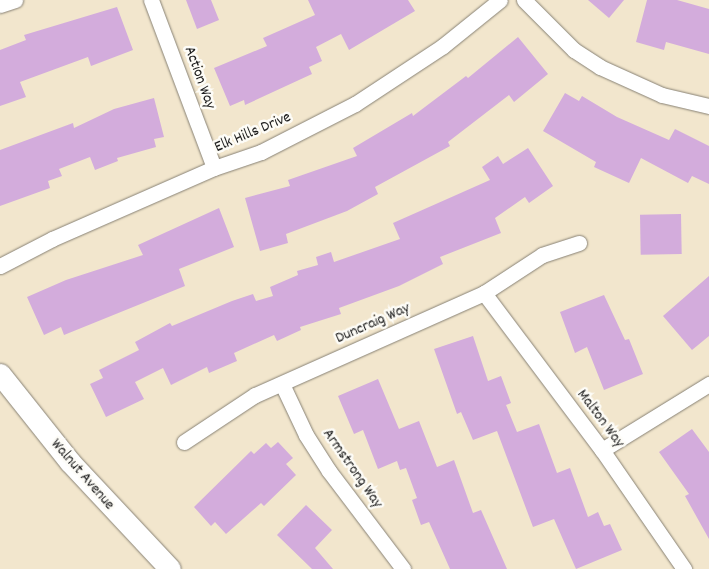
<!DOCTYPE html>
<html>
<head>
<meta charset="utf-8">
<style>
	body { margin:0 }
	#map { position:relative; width:709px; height:569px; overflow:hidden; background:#f2e6cd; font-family:Dekko,sans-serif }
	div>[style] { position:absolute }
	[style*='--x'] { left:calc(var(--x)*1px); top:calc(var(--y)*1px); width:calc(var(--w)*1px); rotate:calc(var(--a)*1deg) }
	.building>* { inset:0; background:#d3acdc; transform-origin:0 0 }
	.roads { filter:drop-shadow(0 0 1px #878174) drop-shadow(0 0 1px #878174) }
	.street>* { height:15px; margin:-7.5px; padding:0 7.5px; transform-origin:7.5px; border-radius:7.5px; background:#fff }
	.secondary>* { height:21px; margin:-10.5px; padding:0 10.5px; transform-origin:10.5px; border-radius:10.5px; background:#fff }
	span { translate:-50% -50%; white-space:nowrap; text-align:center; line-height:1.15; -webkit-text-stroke:5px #fdfcf7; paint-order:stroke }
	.street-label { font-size:16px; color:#1c1c1c }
</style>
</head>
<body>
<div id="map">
	<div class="building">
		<div style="clip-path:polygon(186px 0,211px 0,219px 20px,197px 29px)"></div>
		<div style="clip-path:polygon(308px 0,408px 0,415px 11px,349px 50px,341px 34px,316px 47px,322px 61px,309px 67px,312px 74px,245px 105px,244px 100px,230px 106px,214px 68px,267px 46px,263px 38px,315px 15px)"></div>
		<div style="clip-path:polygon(588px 0,624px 0,609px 18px)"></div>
		<div style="clip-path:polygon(647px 0,677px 0,709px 9px,709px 54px,666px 42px,664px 50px,636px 42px)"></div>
		<div style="clip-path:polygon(117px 7px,133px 50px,91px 66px,88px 57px,20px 82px,26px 97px,0 106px,0 50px,26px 40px,24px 35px)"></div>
		<div style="clip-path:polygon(518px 37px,548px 74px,514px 102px,509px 95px,448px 142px,450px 146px,375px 187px,378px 194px,347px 211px,286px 234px,288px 243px,260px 251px,245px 198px,290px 186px,288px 180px,357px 156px,353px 148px,412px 113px,413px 116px,466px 76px,468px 78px)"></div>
		<div style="clip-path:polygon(565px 93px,579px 101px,582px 96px,617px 117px,669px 140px,675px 129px,709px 146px,709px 184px,692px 176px,688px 183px,641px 158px,629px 183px,594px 167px,596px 162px,543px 131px)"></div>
		<div style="clip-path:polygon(154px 98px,164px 137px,154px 139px,156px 147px,117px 158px,118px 161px,95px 170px,90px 157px,59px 169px,62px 176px,48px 181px,50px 188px,0 206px,0 150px,73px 123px,74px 128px,114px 109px)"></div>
		<div style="clip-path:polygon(528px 148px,553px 186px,529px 203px,525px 197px,495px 218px,501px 233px,440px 257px,443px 264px,399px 286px,339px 308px,341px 314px,300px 327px,301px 330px,277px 341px,274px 335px,234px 353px,237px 361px,209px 373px,207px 367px,171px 385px,163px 368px,135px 382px,144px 399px,106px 417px,90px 384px,103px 378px,99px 370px,139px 350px,135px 342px,170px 323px,172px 326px,232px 301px,253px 294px,256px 301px,273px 296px,270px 287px,298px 275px,297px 271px,318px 265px,316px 257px,331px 252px,334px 262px,400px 239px,393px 223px,490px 180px,482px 167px,498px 156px,503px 164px)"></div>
		<div style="clip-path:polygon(219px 208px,234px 247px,179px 269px,185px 286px,64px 335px,61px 327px,44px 335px,27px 297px,66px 280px,143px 255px,138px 245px)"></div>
		<div style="left:681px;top:214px;width:40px;height:41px;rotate:89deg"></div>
		<div style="clip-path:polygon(709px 276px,709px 336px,692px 350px,663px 316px)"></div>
		<div style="clip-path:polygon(604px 295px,625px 340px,629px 339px,643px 374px,604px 390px,587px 347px,575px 353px,560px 312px)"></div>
		<div style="clip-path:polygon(473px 336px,488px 381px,501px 376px,511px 403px,506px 405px,517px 432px,539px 424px,557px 473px,570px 468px,588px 517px,598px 512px,604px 526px,610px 524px,622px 550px,576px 569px,554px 519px,533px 527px,497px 431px,473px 440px,461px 412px,457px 414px,434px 349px)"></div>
		<div style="clip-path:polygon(378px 379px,399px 429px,419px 421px,437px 467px,454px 460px,473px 513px,481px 510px,507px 569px,450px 569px,429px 522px,421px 525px,412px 500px,417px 498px,406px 468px,400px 470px,397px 461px,378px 469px,363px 430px,354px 434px,338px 396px)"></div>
		<div style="clip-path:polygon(692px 429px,709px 452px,709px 539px,685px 496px,689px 494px,659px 452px)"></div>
		<div style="clip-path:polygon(278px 442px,293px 458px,286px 464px,296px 475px,264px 506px,261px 503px,226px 534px,215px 522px,211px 526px,194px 507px,251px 451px,254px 454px,266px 443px,271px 448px)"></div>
		<div style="clip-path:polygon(306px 505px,332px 530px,315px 548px,333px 569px,312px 569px,277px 535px)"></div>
	</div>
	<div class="roads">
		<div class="street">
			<div style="--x:151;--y:0;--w:179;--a:69.4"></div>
			<div style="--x:524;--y:0;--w:71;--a:45"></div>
			<div style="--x:574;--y:50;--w:31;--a:33"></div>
			<div style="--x:600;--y:67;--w:68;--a:24.3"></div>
			<div style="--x:662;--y:95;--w:48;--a:13.2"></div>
			<div style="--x:0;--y:5;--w:16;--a:-18"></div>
			<div style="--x:0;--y:266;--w:59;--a:-27.4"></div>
			<div style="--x:52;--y:239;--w:177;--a:-23.7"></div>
			<div style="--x:214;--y:168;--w:50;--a:-18.8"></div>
			<div style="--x:261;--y:152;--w:106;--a:-27.1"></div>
			<div style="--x:355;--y:104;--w:105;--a:-33.4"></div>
			<div style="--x:443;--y:46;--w:73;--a:-38.9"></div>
			<div style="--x:484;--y:293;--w:196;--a:53.1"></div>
			<div style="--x:602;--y:450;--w:145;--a:55.4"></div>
			<div style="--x:282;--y:384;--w:56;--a:64.8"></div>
			<div style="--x:306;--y:435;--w:43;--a:57.4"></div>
			<div style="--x:329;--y:471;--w:123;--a:52.9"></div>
			<div style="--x:184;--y:442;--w:85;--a:-33.5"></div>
			<div style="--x:255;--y:395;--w:251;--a:-24"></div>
			<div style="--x:484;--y:293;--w:69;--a:-33.2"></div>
			<div style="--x:542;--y:255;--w:39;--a:-18"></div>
			<div style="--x:602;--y:450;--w:126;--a:-31.7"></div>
		</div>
		<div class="secondary">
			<div style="--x:0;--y:374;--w:112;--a:51.5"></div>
			<div style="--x:70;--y:462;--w:146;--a:46.9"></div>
		</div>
	</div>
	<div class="street-label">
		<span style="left:199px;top:78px;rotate:70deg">Action Way</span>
		<span style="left:253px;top:133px;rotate:-23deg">Elk Hills Drive</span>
		<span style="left:373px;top:324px;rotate:-24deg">Duncraig Way</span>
		<span style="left:600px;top:419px;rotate:53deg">Malton Way</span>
		<span style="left:352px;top:469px;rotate:55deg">Armstrong Way</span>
		<span style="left:82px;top:475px;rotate:49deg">Walnut Avenue</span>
	</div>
</div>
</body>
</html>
